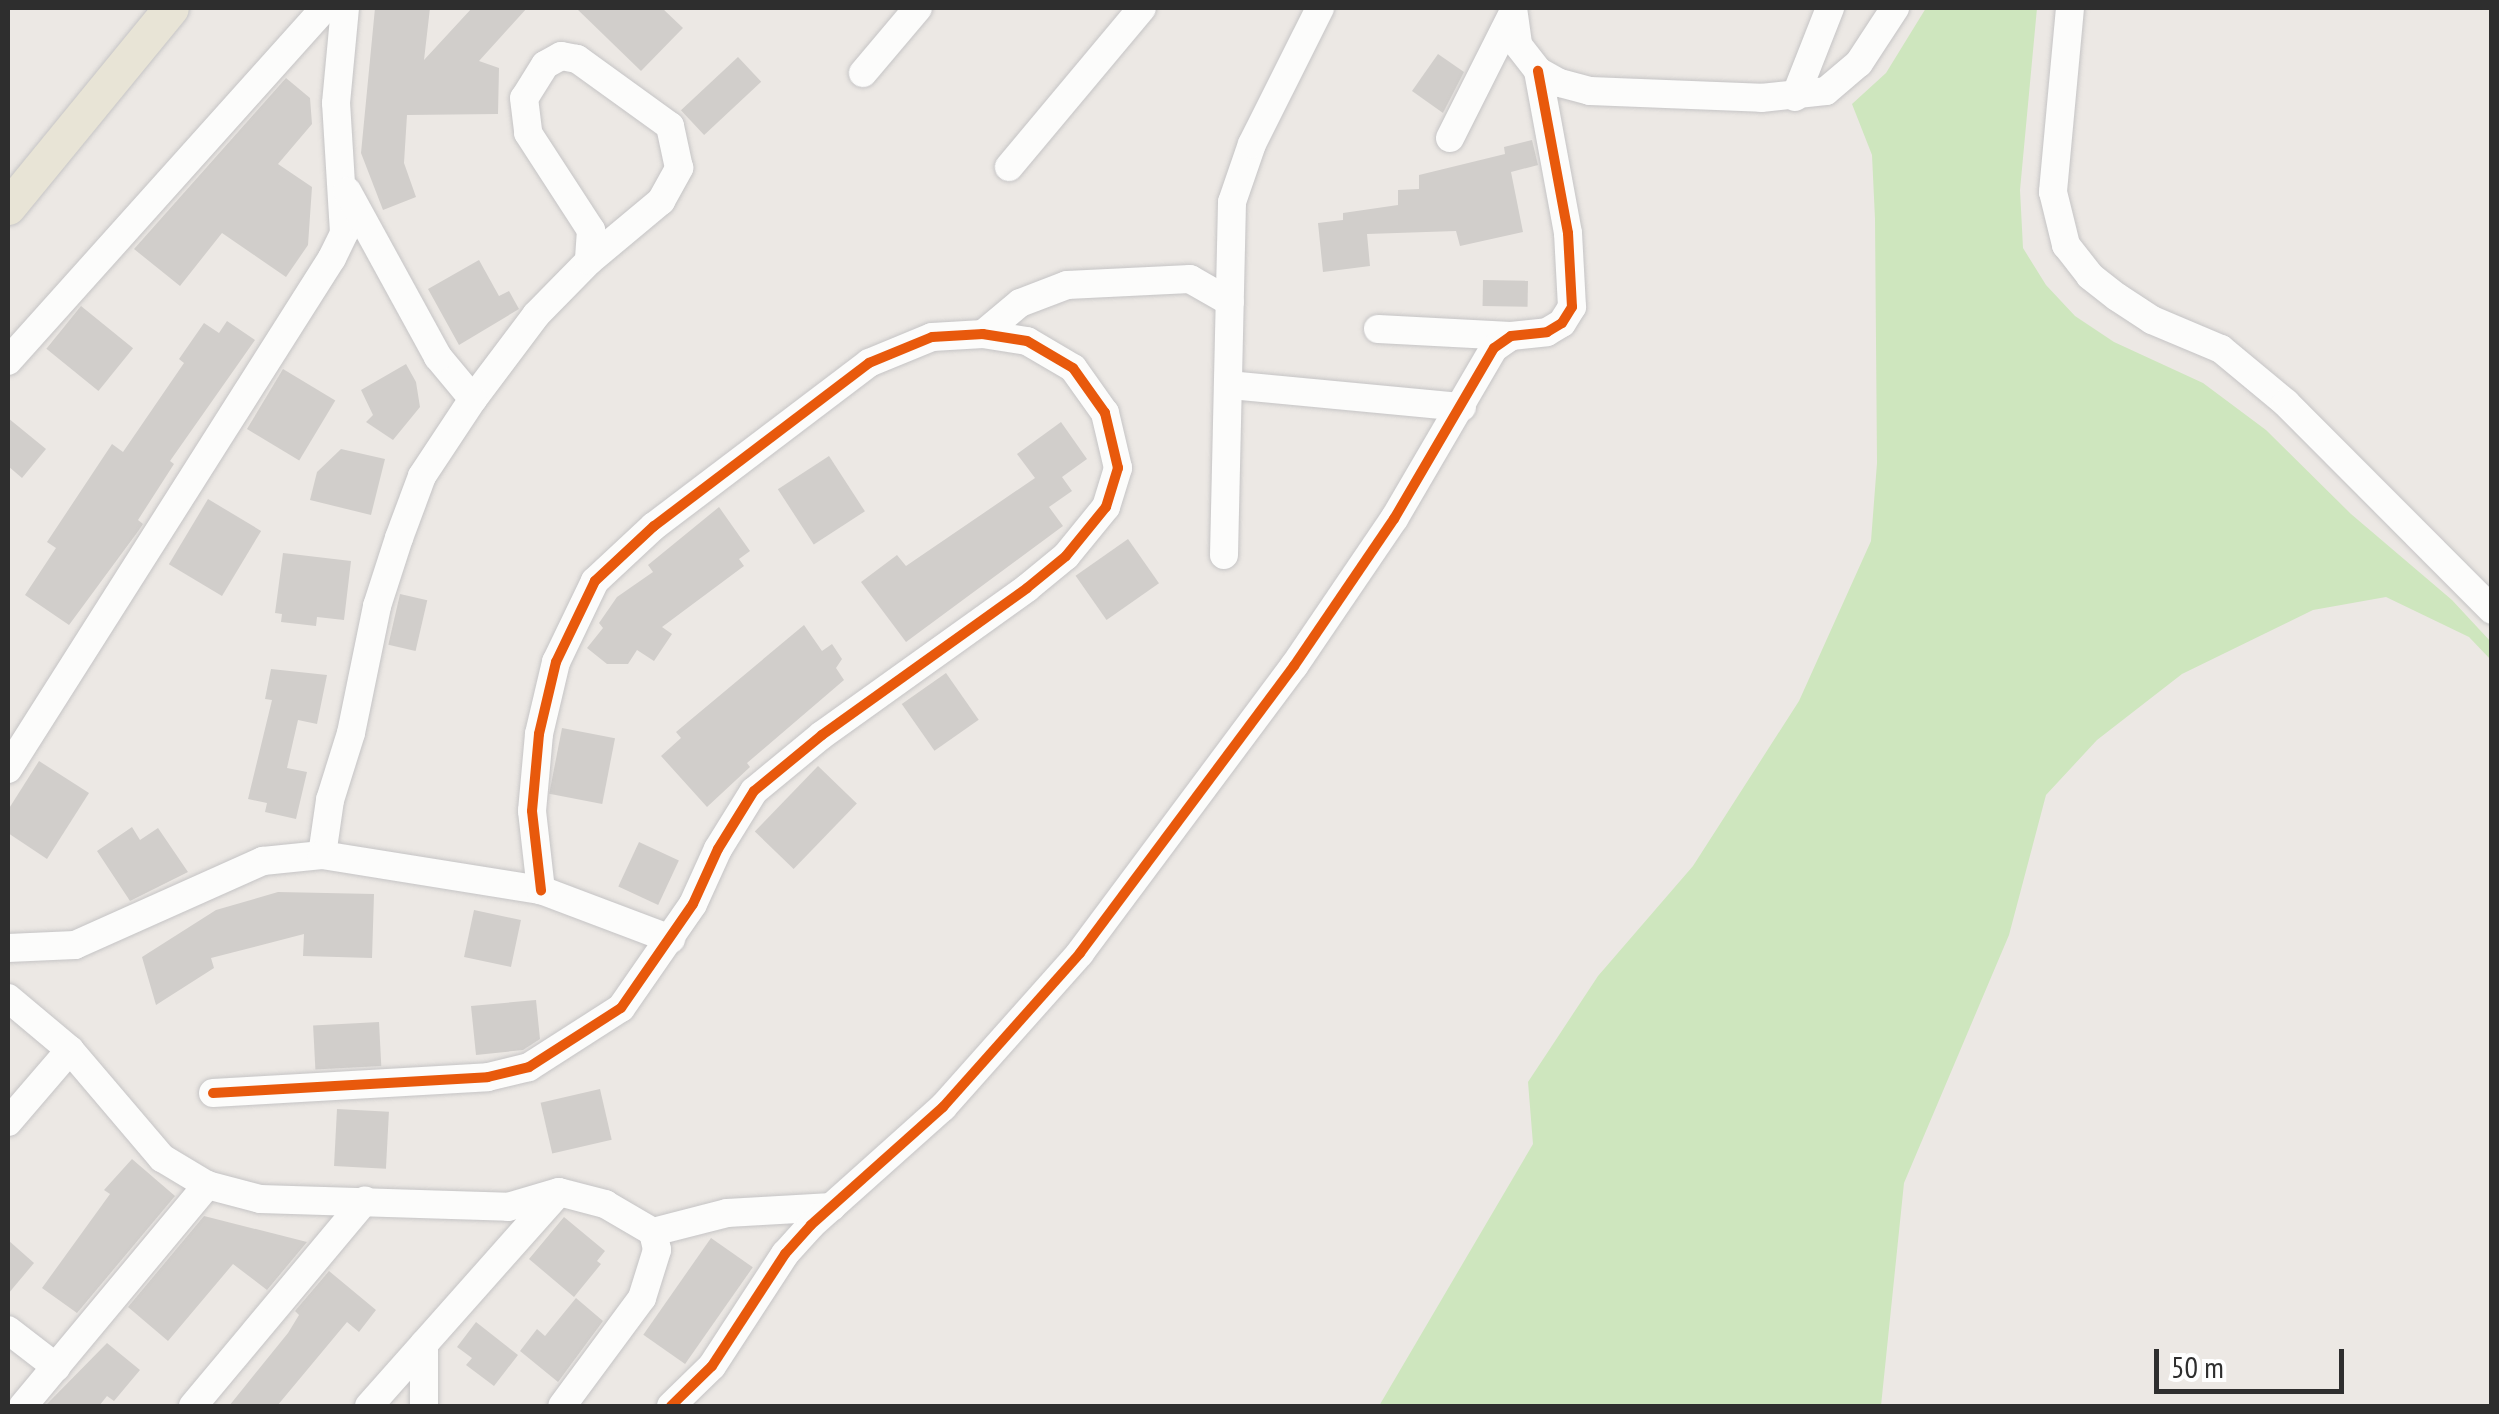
<!DOCTYPE html>
<html>
<head>
<meta charset="utf-8">
<style>
	body { margin:0 }
	#map { position:relative; width:2499px; height:1414px; overflow:hidden; background:#ece8e4; font-family:"PT Sans Narrow",sans-serif }
	div>[style] { position:absolute }
	[style*='--x'] { left:calc(var(--x)*1px); top:calc(var(--y)*1px); width:calc(var(--w)*1px); rotate:calc(var(--a)*1deg) }
	.green>* { inset:0; background:#cee6be }
	.building>* { inset:0; background:#d1cecb; transform-origin:0 0 }
	.roads { filter:drop-shadow(0 0 2px #c5c4c5) drop-shadow(0 0 2px #c5c4c5) }
	.minor>* { height:28px; margin:-14px; padding:0 14px; transform-origin:14px; border-radius:14px; background:#fcfcfb }
	.major>* { height:35px; margin:-17.5px; padding:0 17.5px; transform-origin:17.5px; border-radius:17.5px; background:#e8e4d6 }
	.cycleway>* { height:10px; margin:-5px; padding:0 5px; transform-origin:5px; border-radius:5px; background:#e8590c }
	span { translate:-50% -50%; white-space:nowrap; text-align:center; line-height:1.15; -webkit-text-stroke:8px #fff; paint-order:stroke }
	.frame { position:absolute; inset:0; border:10px solid #2e2e2e; pointer-events:none }
	.scale { position:absolute; left:2154px; top:1349px; width:190px; height:45px; box-sizing:border-box; border:5px solid #2e2e2e; border-top:0; padding-left:12px; font-size:30px; line-height:35px; white-space:nowrap; color:#2e2e2e; -webkit-text-stroke:8px #fff; paint-order:stroke }
</style>
</head>
<body>
<div id="map">
	<div class="green">
		<div style="clip-path:polygon(1926px 8px,2037px 8px,2020px 190px,2023px 248px,2046px 285px,2075px 316px,2114px 342px,2203px 383px,2266px 430px,2351px 514px,2452px 600px,2491px 642px,2491px 660px,2469px 637px,2386px 597px,2313px 610px,2182px 674px,2097px 740px,2046px 795px,2009px 935px,1904px 1183px,1881px 1406px,1379px 1406px,1533px 1144px,1528px 1082px,1598px 976px,1693px 866px,1799px 701px,1871px 541px,1877px 463px,1875px 219px,1872px 155px,1852px 104px,1886px 73px)"></div>
	</div>
	<div class="building">
		<div style="clip-path:polygon(375px 8px,430px 8px,424px 60px,472px 8px,527px 8px,479px 61px,499px 68px,498px 114px,407px 115px,404px 163px,416px 197px,383px 210px,361px 153px)"></div>
		<div style="clip-path:polygon(576px 8px,662px 8px,683px 28px,641px 71px)"></div>
		<div style="clip-path:polygon(1438px 54px,1464px 72px,1443px 113px,1412px 91px)"></div>
		<div style="left:738px;top:57px;width:34px;height:78px;rotate:47deg"></div>
		<div style="clip-path:polygon(286px 78px,310px 98px,312px 124px,278px 164px,312px 187px,308px 245px,286px 277px,222px 233px,180px 286px,134px 249px)"></div>
		<div style="clip-path:polygon(1532px 140px,1538px 165px,1511px 172px,1523px 232px,1460px 246px,1456px 231px,1367px 234px,1370px 266px,1323px 272px,1318px 223px,1343px 220px,1343px 213px,1398px 205px,1398px 190px,1419px 189px,1419px 175px,1505px 154px,1504px 147px)"></div>
		<div style="clip-path:polygon(479px 260px,499px 296px,509px 291px,519px 309px,459px 345px,428px 289px)"></div>
		<div style="left:1483px;top:280px;width:45px;height:26px;rotate:1deg"></div>
		<div style="left:81px;top:306px;width:67px;height:55px;rotate:39deg"></div>
		<div style="clip-path:polygon(227px 321px,255px 340px,170px 461px,174px 464px,138px 520px,143px 524px,139px 530px,69px 625px,25px 595px,56px 548px,47px 542px,112px 444px,123px 452px,184px 363px,179px 359px,204px 323px,219px 333px)"></div>
		<div style="clip-path:polygon(406px 364px,416px 382px,420px 407px,393px 440px,366px 422px,373px 415px,361px 390px)"></div>
		<div style="left:283px;top:369px;width:61px;height:70px;rotate:31deg"></div>
		<div style="clip-path:polygon(8px 418px,46px 449px,22px 478px,8px 466px)"></div>
		<div style="clip-path:polygon(1061px 422px,1087px 459px,1062px 477px,1072px 491px,1049px 507px,1063px 526px,906px 642px,861px 582px,897px 555px,906px 566px,1035px 478px,1017px 454px)"></div>
		<div style="clip-path:polygon(341px 449px,385px 459px,371px 515px,310px 500px,317px 472px)"></div>
		<div style="left:829px;top:456px;width:66px;height:61px;rotate:57deg"></div>
		<div style="left:208px;top:499px;width:62px;height:76px;rotate:31deg"></div>
		<div style="clip-path:polygon(719px 507px,750px 551px,739px 559px,744px 566px,662px 627px,672px 634px,654px 661px,637px 650px,628px 664px,607px 664px,587px 648px,603px 628px,599px 623px,617px 597px,653px 572px,648px 565px)"></div>
		<div style="left:1128px;top:539px;width:54px;height:64px;rotate:55deg"></div>
		<div style="clip-path:polygon(283px 553px,351px 561px,344px 620px,317px 617px,316px 626px,281px 622px,282px 614px,275px 613px)"></div>
		<div style="left:400px;top:594px;width:28px;height:52px;rotate:13deg"></div>
		<div style="clip-path:polygon(804px 625px,822px 651px,832px 644px,842px 659px,836px 668px,844px 680px,747px 763px,750px 767px,707px 807px,661px 756px,681px 738px,676px 732px)"></div>
		<div style="clip-path:polygon(271px 669px,327px 675px,317px 724px,298px 720px,287px 768px,307px 772px,296px 819px,265px 812px,267px 803px,248px 799px,272px 700px,265px 699px)"></div>
		<div style="left:946px;top:673px;width:57px;height:54px;rotate:55deg"></div>
		<div style="left:562px;top:728px;width:54px;height:67px;rotate:11deg"></div>
		<div style="clip-path:polygon(39px 761px,89px 793px,47px 859px,8px 833px,8px 810px)"></div>
		<div style="left:818px;top:766px;width:54px;height:91px;rotate:44deg"></div>
		<div style="clip-path:polygon(132px 827px,140px 840px,158px 828px,188px 872px,130px 901px,97px 851px)"></div>
		<div style="left:639px;top:842px;width:44px;height:49px;rotate:25deg"></div>
		<div style="clip-path:polygon(278px 892px,374px 894px,372px 958px,303px 956px,304px 934px,211px 958px,214px 968px,156px 1005px,142px 957px,216px 910px)"></div>
		<div style="left:474px;top:910px;width:48px;height:48px;rotate:12deg"></div>
		<div style="clip-path:polygon(536px 1000px,540px 1039px,523px 1050px,476px 1055px,471px 1006px)"></div>
		<div style="left:379px;top:1022px;width:44px;height:66px;rotate:87deg"></div>
		<div style="left:600px;top:1089px;width:52px;height:61px;rotate:77deg"></div>
		<div style="left:337px;top:1109px;width:52px;height:57px;rotate:3deg"></div>
		<div style="clip-path:polygon(132px 1159px,175px 1196px,77px 1313px,42px 1288px,110px 1194px,104px 1190px)"></div>
		<div style="clip-path:polygon(204px 1216px,307px 1242px,267px 1290px,233px 1264px,168px 1341px,128px 1307px)"></div>
		<div style="clip-path:polygon(564px 1217px,605px 1251px,597px 1261px,601px 1264px,574px 1297px,529px 1259px)"></div>
		<div style="left:711px;top:1238px;width:51px;height:118px;rotate:35deg"></div>
		<div style="clip-path:polygon(8px 1240px,34px 1263px,8px 1294px)"></div>
		<div style="clip-path:polygon(329px 1271px,376px 1310px,359px 1332px,347px 1322px,277px 1406px,229px 1406px,288px 1333px,299px 1315px,295px 1311px)"></div>
		<div style="clip-path:polygon(576px 1298px,603px 1321px,558px 1382px,520px 1351px,537px 1329px,545px 1336px)"></div>
		<div style="clip-path:polygon(476px 1322px,518px 1355px,494px 1386px,466px 1365px,472px 1358px,457px 1347px)"></div>
		<div style="clip-path:polygon(107px 1343px,140px 1370px,114px 1401px,107px 1396px,99px 1406px,45px 1406px)"></div>
	</div>
	<div class="roads">
		<div class="minor">
			<div style="--x:1513;--y:8;--w:37;--a:82"></div>
			<div style="--x:1518;--y:45;--w:33;--a:52"></div>
			<div style="--x:1538;--y:71;--w:25;--a:29"></div>
			<div style="--x:1560;--y:83;--w:31;--a:15"></div>
			<div style="--x:1590;--y:91;--w:171;--a:2.3"></div>
			<div style="--x:1761;--y:98;--w:65;--a:-6.1"></div>
			<div style="--x:1826;--y:91;--w:43;--a:-40.3"></div>
			<div style="--x:1859;--y:63;--w:66;--a:-56.8"></div>
			<div style="--x:2070;--y:8;--w:185;--a:95.3"></div>
			<div style="--x:2053;--y:192;--w:55;--a:76.2"></div>
			<div style="--x:2066;--y:245;--w:39;--a:52"></div>
			<div style="--x:2090;--y:276;--w:34;--a:38"></div>
			<div style="--x:2117;--y:297;--w:42;--a:33.3"></div>
			<div style="--x:2152;--y:320;--w:75;--a:22.8"></div>
			<div style="--x:2221;--y:349;--w:85;--a:39.7"></div>
			<div style="--x:2286;--y:403;--w:292;--a:45.1"></div>
			<div style="--x:863;--y:73;--w:85;--a:-49.8"></div>
			<div style="--x:1795;--y:97;--w:96;--a:-68.5"></div>
			<div style="--x:1450;--y:138;--w:140;--a:-63.3"></div>
			<div style="--x:1009;--y:167;--w:207;--a:-50.1"></div>
			<div style="--x:1378;--y:329;--w:133;--a:3"></div>
			<div style="--x:983;--y:334;--w:48;--a:-40"></div>
			<div style="--x:1020;--y:303;--w:50;--a:-21"></div>
			<div style="--x:1067;--y:285;--w:123;--a:-2.8"></div>
			<div style="--x:1190;--y:279;--w:46;--a:29.9"></div>
			<div style="--x:8;--y:361;--w:474;--a:-48.1"></div>
			<div style="--x:1229;--y:385;--w:234;--a:5.4"></div>
			<div style="--x:473;--y:399;--w:105;--a:-53.1"></div>
			<div style="--x:536;--y:315;--w:76;--a:-45.5"></div>
			<div style="--x:589;--y:261;--w:94;--a:-39.8"></div>
			<div style="--x:661;--y:201;--w:38;--a:-61"></div>
			<div style="--x:679;--y:168;--w:43;--a:-102.1"></div>
			<div style="--x:670;--y:126;--w:115;--a:-144.2"></div>
			<div style="--x:577;--y:59;--w:16;--a:-169"></div>
			<div style="--x:561;--y:56;--w:18;--a:151"></div>
			<div style="--x:545;--y:65;--w:39;--a:122"></div>
			<div style="--x:524;--y:98;--w:35;--a:83"></div>
			<div style="--x:528;--y:133;--w:116;--a:57"></div>
			<div style="--x:591;--y:230;--w:31;--a:94"></div>
			<div style="--x:1224;--y:555;--w:353;--a:-88.7"></div>
			<div style="--x:1232;--y:202;--w:61;--a:-71"></div>
			<div style="--x:1252;--y:144;--w:152;--a:-63.4"></div>
			<div style="--x:8;--y:769;--w:605;--a:-57.62"></div>
			<div style="--x:332;--y:258;--w:28;--a:-64"></div>
			<div style="--x:344;--y:233;--w:130;--a:-93.5"></div>
			<div style="--x:336;--y:103;--w:95;--a:-84.6"></div>
			<div style="--x:322;--y:855;--w:56;--a:-81.7"></div>
			<div style="--x:330;--y:800;--w:70;--a:-72.6"></div>
			<div style="--x:351;--y:733;--w:130;--a:-78.4"></div>
			<div style="--x:377;--y:606;--w:71;--a:-72.1"></div>
			<div style="--x:399;--y:538;--w:66;--a:-69.6"></div>
			<div style="--x:422;--y:476;--w:92;--a:-56.5"></div>
			<div style="--x:473;--y:399;--w:55;--a:-129.8"></div>
			<div style="--x:438;--y:357;--w:189;--a:-118.7"></div>
			<div style="--x:8;--y:948;--w:67;--a:-2.6"></div>
			<div style="--x:75;--y:945;--w:206;--a:-24.1"></div>
			<div style="--x:263;--y:861;--w:59;--a:-5.8"></div>
			<div style="--x:322;--y:855;--w:222;--a:9.1"></div>
			<div style="--x:541;--y:890;--w:139;--a:20.7"></div>
			<div style="--x:8;--y:998;--w:81;--a:40"></div>
			<div style="--x:70;--y:1050;--w:142;--a:49.6"></div>
			<div style="--x:162;--y:1158;--w:52;--a:31"></div>
			<div style="--x:207;--y:1185;--w:55;--a:14.8"></div>
			<div style="--x:260;--y:1199;--w:248;--a:1.8"></div>
			<div style="--x:508;--y:1207;--w:53;--a:-16.4"></div>
			<div style="--x:559;--y:1192;--w:48;--a:14.6"></div>
			<div style="--x:605;--y:1204;--w:56;--a:30.3"></div>
			<div style="--x:653;--y:1232;--w:18;--a:77"></div>
			<div style="--x:657;--y:1250;--w:50;--a:107.4"></div>
			<div style="--x:642;--y:1298;--w:134;--a:126.5"></div>
			<div style="--x:213;--y:1093;--w:275;--a:-3.3"></div>
			<div style="--x:488;--y:1077;--w:42;--a:-13.7"></div>
			<div style="--x:529;--y:1067;--w:109;--a:-32.7"></div>
			<div style="--x:621;--y:1008;--w:126;--a:-55.3"></div>
			<div style="--x:693;--y:904;--w:60;--a:-65.6"></div>
			<div style="--x:718;--y:849;--w:68;--a:-58.2"></div>
			<div style="--x:754;--y:791;--w:88;--a:-39.5"></div>
			<div style="--x:822;--y:735;--w:252;--a:-35.6"></div>
			<div style="--x:1027;--y:588;--w:50;--a:-39.4"></div>
			<div style="--x:1066;--y:556;--w:63;--a:-50.8"></div>
			<div style="--x:1106;--y:507;--w:41;--a:-72.9"></div>
			<div style="--x:1118;--y:468;--w:57;--a:-103.3"></div>
			<div style="--x:1105;--y:413;--w:55;--a:-125.4"></div>
			<div style="--x:1073;--y:368;--w:53;--a:-149.6"></div>
			<div style="--x:1027;--y:341;--w:45;--a:-171"></div>
			<div style="--x:983;--y:334;--w:51;--a:176.6"></div>
			<div style="--x:932;--y:337;--w:68;--a:157.6"></div>
			<div style="--x:869;--y:363;--w:270;--a:142.8"></div>
			<div style="--x:654;--y:526;--w:81;--a:137"></div>
			<div style="--x:595;--y:581;--w:90;--a:115.7"></div>
			<div style="--x:556;--y:662;--w:74;--a:103.3"></div>
			<div style="--x:539;--y:734;--w:77;--a:95.2"></div>
			<div style="--x:532;--y:811;--w:80;--a:83.5"></div>
			<div style="--x:8;--y:1122;--w:95;--a:-49.3"></div>
			<div style="--x:653;--y:1232;--w:76;--a:-14.4"></div>
			<div style="--x:727;--y:1213;--w:105;--a:-3.3"></div>
			<div style="--x:8;--y:1330;--w:61;--a:37.6"></div>
			<div style="--x:23;--y:1406;--w:288;--a:-50.2"></div>
			<div style="--x:193;--y:1406;--w:268;--a:-50.1"></div>
			<div style="--x:369;--y:1406;--w:286;--a:-48.4"></div>
			<div style="--x:424;--y:1406;--w:62;--a:-90"></div>
			<div style="--x:671;--y:1406;--w:57;--a:-44.3"></div>
			<div style="--x:712;--y:1366;--w:134;--a:-56.9"></div>
			<div style="--x:785;--y:1254;--w:39;--a:-48"></div>
			<div style="--x:811;--y:1225;--w:177;--a:-41.8"></div>
			<div style="--x:943;--y:1107;--w:206;--a:-48.3"></div>
			<div style="--x:1080;--y:953;--w:358;--a:-53.3"></div>
			<div style="--x:1294;--y:666;--w:178;--a:-55.8"></div>
			<div style="--x:1394;--y:519;--w:198;--a:-59.7"></div>
			<div style="--x:1494;--y:348;--w:21;--a:-35"></div>
			<div style="--x:1511;--y:336;--w:36;--a:-6"></div>
			<div style="--x:1547;--y:332;--w:17;--a:-31"></div>
			<div style="--x:1562;--y:323;--w:19;--a:-58"></div>
			<div style="--x:1572;--y:307;--w:74;--a:-93.1"></div>
			<div style="--x:1568;--y:233;--w:165;--a:-100.5"></div>
		</div>
		<div class="major">
			<div style="--x:8;--y:207;--w:257;--a:-50.7"></div>
		</div>
	</div>
	<div class="cycleway">
		<div style="--x:213;--y:1093;--w:275;--a:-3.3"></div>
		<div style="--x:488;--y:1077;--w:42;--a:-13.7"></div>
		<div style="--x:529;--y:1067;--w:109;--a:-32.7"></div>
		<div style="--x:621;--y:1008;--w:126;--a:-55.3"></div>
		<div style="--x:693;--y:904;--w:60;--a:-65.6"></div>
		<div style="--x:718;--y:849;--w:68;--a:-58.2"></div>
		<div style="--x:754;--y:791;--w:88;--a:-39.5"></div>
		<div style="--x:822;--y:735;--w:252;--a:-35.6"></div>
		<div style="--x:1027;--y:588;--w:50;--a:-39.4"></div>
		<div style="--x:1066;--y:556;--w:63;--a:-50.8"></div>
		<div style="--x:1106;--y:507;--w:41;--a:-72.9"></div>
		<div style="--x:1118;--y:468;--w:57;--a:-103.3"></div>
		<div style="--x:1105;--y:413;--w:55;--a:-125.4"></div>
		<div style="--x:1073;--y:368;--w:53;--a:-149.6"></div>
		<div style="--x:1027;--y:341;--w:45;--a:-171"></div>
		<div style="--x:983;--y:334;--w:51;--a:176.6"></div>
		<div style="--x:932;--y:337;--w:68;--a:157.6"></div>
		<div style="--x:869;--y:363;--w:270;--a:142.8"></div>
		<div style="--x:654;--y:526;--w:81;--a:137"></div>
		<div style="--x:595;--y:581;--w:90;--a:115.7"></div>
		<div style="--x:556;--y:662;--w:74;--a:103.3"></div>
		<div style="--x:539;--y:734;--w:77;--a:95.2"></div>
		<div style="--x:532;--y:811;--w:80;--a:83.5"></div>
		<div style="--x:671;--y:1406;--w:57;--a:-44.3"></div>
		<div style="--x:712;--y:1366;--w:134;--a:-56.9"></div>
		<div style="--x:785;--y:1254;--w:39;--a:-48"></div>
		<div style="--x:811;--y:1225;--w:177;--a:-41.8"></div>
		<div style="--x:943;--y:1107;--w:206;--a:-48.3"></div>
		<div style="--x:1080;--y:953;--w:358;--a:-53.3"></div>
		<div style="--x:1294;--y:666;--w:178;--a:-55.8"></div>
		<div style="--x:1394;--y:519;--w:198;--a:-59.7"></div>
		<div style="--x:1494;--y:348;--w:21;--a:-35"></div>
		<div style="--x:1511;--y:336;--w:36;--a:-6"></div>
		<div style="--x:1547;--y:332;--w:17;--a:-31"></div>
		<div style="--x:1562;--y:323;--w:19;--a:-58"></div>
		<div style="--x:1572;--y:307;--w:74;--a:-93.1"></div>
		<div style="--x:1568;--y:233;--w:165;--a:-100.5"></div>
	</div>
	<div class="frame"></div>
	<div class="scale">50 m</div>
</div>
</body>
</html>
